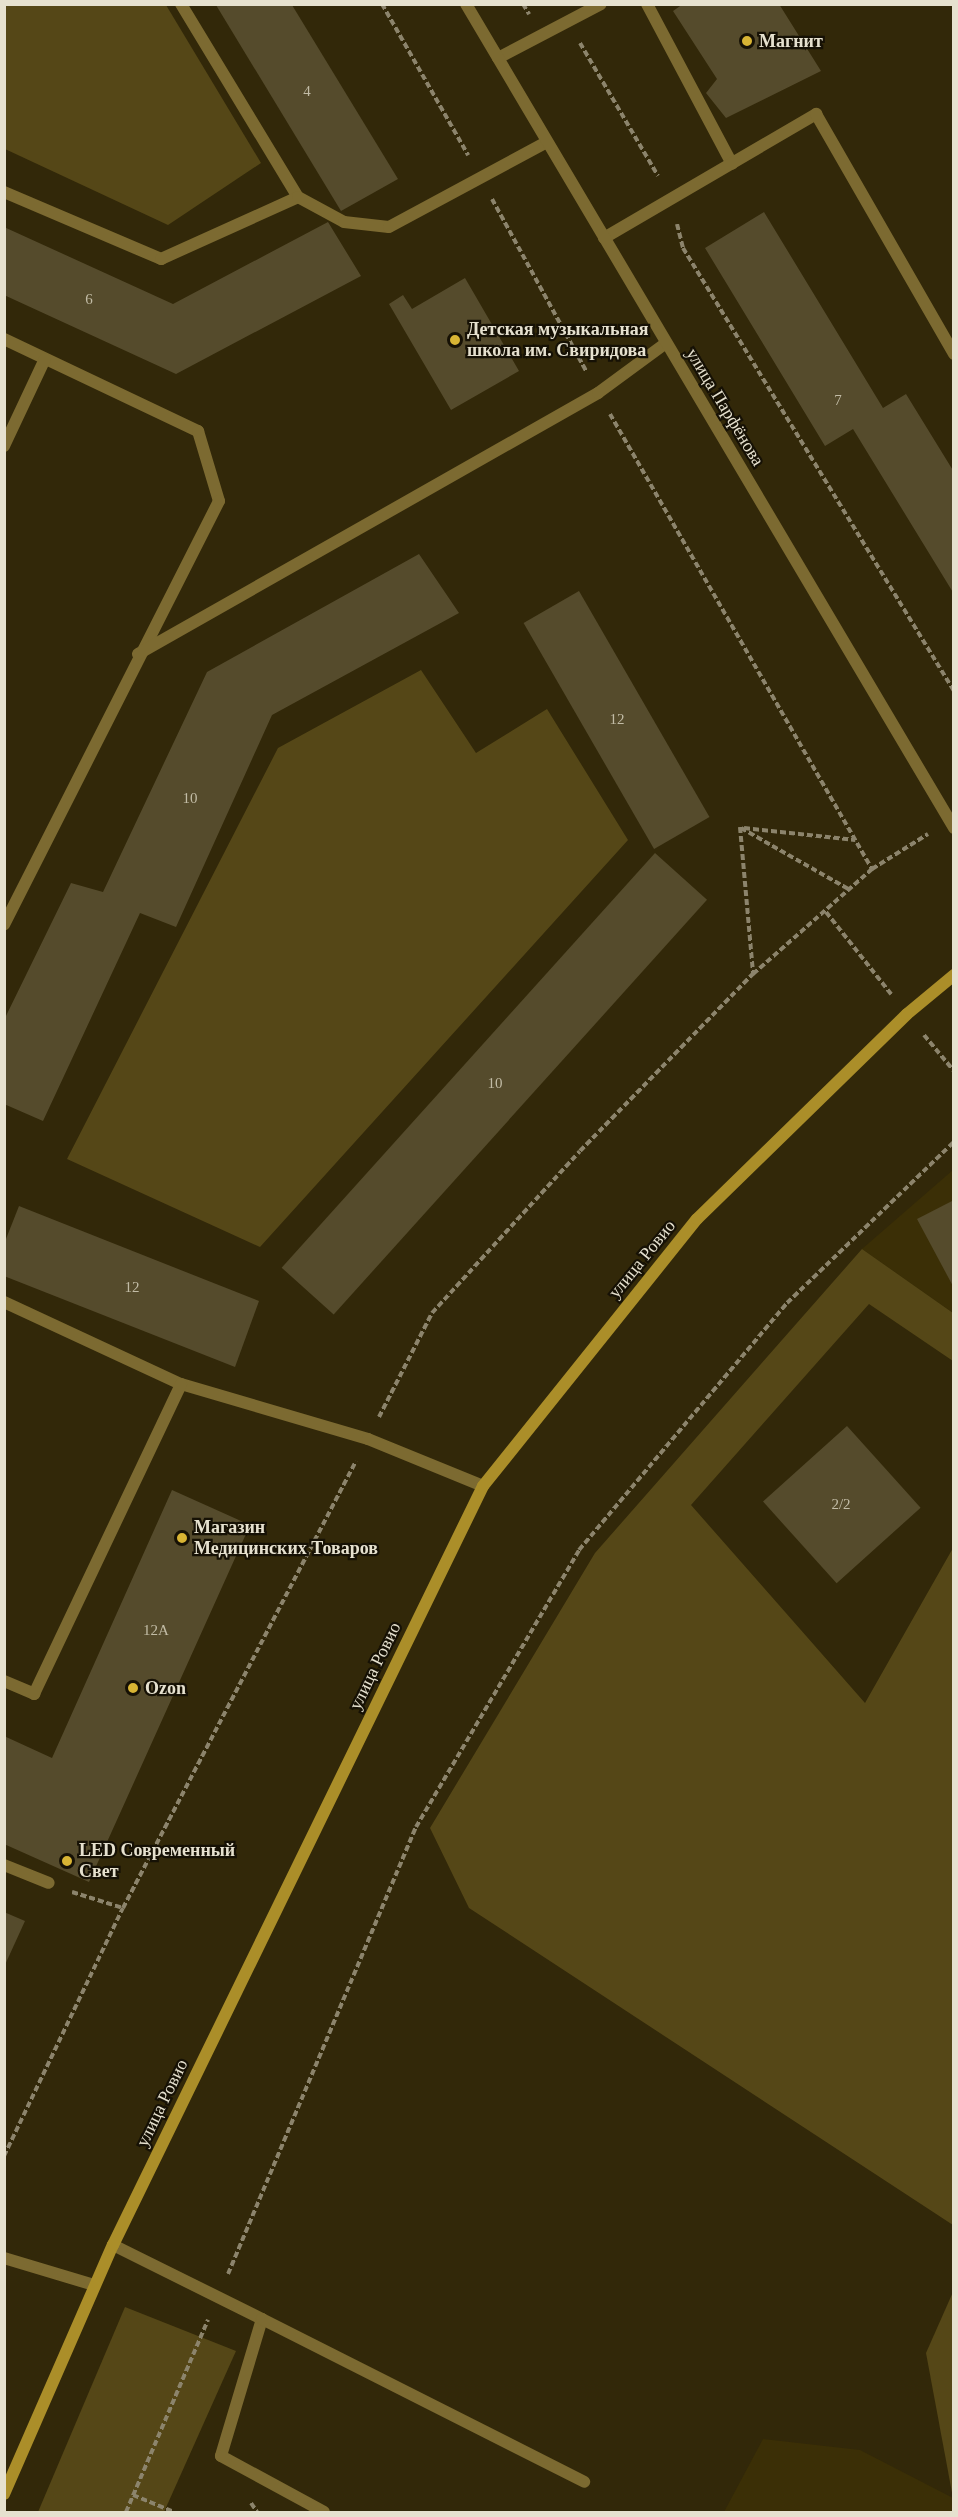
<!DOCTYPE html>
<html>
<head>
<meta charset="utf-8">
<style>
	body { margin:0 }
	#map { position:relative; width:958px; height:2517px; overflow:hidden; background:#322809; font-family:"Times New Roman",serif }
	div>[style] { position:absolute }
	[style*='--x'] { left:calc(var(--x)*1px); top:calc(var(--y)*1px); width:calc(var(--w)*1px); rotate:calc(var(--a)*1deg) }
	.built>* { inset:0; background:#3b2f06 }
	.green>* { inset:0; background:#554717 }
	.building>* { inset:0; background:#554b2c; transform-origin:0 0 }
	.path>* { height:4px; margin-top:-2px; transform-origin:0; background:repeating-linear-gradient(90deg,#8c846c 0 6px,transparent 0 9px) }
	.service>* { height:12px; margin:-6px; padding:0 6px; transform-origin:6px; border-radius:6px; background:#7c6a31 }
	.minor>* { height:12px; margin:-6px; padding:0 6px; transform-origin:6px; border-radius:6px; background:#7c6a31 }
	.tertiary>* { height:12px; margin:-6px; padding:0 6px; transform-origin:6px; border-radius:6px; background:#7c6a31 }
	.secondary>* { height:12px; margin:-6px; padding:0 6px; transform-origin:6px; border-radius:6px; background:#ab8e29 }
	.dots>* { width:16px; height:16px; translate:-50% -50%; box-sizing:border-box; border:3px solid #161105; border-radius:50% }
	span { translate:-50% -50%; white-space:nowrap; text-align:center; line-height:1.15; -webkit-text-stroke:4.5px #161105; paint-order:stroke }
	.number-label { font-size:15px; color:#c2bca6 }
	.number-label span { -webkit-text-stroke-width:0 }
	.poi-label { font-size:18px; color:#e6e1cf; font-weight:700 }
	.left { translate:0 -50%; text-align:left }
	.street-label { font-size:18px; color:#e6e1cf }
	.frame { position:absolute; inset:0; border:6px solid #e6e1cf; pointer-events:none }
</style>
</head>
<body>
<div id="map">
	<div class="built">
		<div style="clip-path:polygon(953px 1170px,953px 1313px,862px 1249px)"></div>
		<div style="clip-path:polygon(763px 2439px,860px 2450px,953px 2498px,953px 2512px,724px 2512px)"></div>
	</div>
	<div class="green">
		<div style="clip-path:polygon(5px 4px,166px 5px,261px 163px,168px 225px,5px 149px)"></div>
		<div style="clip-path:polygon(421px 670px,476px 753px,547px 709px,628px 840px,260px 1247px,67px 1159px,278px 748px)"></div>
		<div style="clip-path:polygon(862px 1249px,953px 1313px,953px 1361px,869px 1304px,691px 1505px,865px 1703px,953px 1548px,953px 2225px,469px 1908px,430px 1828px,595px 1553px)"></div>
		<div style="clip-path:polygon(953px 2292px,953px 2498px,926px 2353px)"></div>
		<div style="clip-path:polygon(125px 2307px,236px 2351px,164px 2512px,38px 2512px)"></div>
	</div>
	<div class="building">
		<div style="clip-path:polygon(683px 4px,779px 4px,821px 71px,726px 118px,706px 93px,717px 79px,673px 11px)"></div>
		<div style="clip-path:polygon(216px 5px,292px 5px,398px 179px,341px 211px)"></div>
		<div style="clip-path:polygon(764px 212px,883px 408px,906px 394px,954px 472px,954px 594px,853px 429px,825px 446px,705px 248px)"></div>
		<div style="clip-path:polygon(328px 222px,361px 276px,176px 374px,4px 295px,4px 227px,173px 304px)"></div>
		<div style="clip-path:polygon(465px 278px,519px 371px,451px 410px,389px 304px,403px 295px,412px 309px)"></div>
		<div style="clip-path:polygon(419px 554px,459px 613px,272px 715px,176px 927px,140px 913px,43px 1121px,4px 1104px,4px 1020px,71px 883px,103px 892px,207px 672px)"></div>
		<div style="left:579px;top:591px;width:261px;height:64px;rotate:60deg"></div>
		<div style="left:655px;top:853px;width:70px;height:558px;rotate:42deg"></div>
		<div style="clip-path:polygon(954px 1200px,954px 1288px,917px 1219px)"></div>
		<div style="clip-path:polygon(19px 1206px,259px 1301px,235px 1367px,4px 1276px,4px 1244px)"></div>
		<div style="left:847px;top:1426px;width:110px;height:113px;rotate:48deg"></div>
		<div style="clip-path:polygon(172px 1490px,250px 1525px,89px 1882px,4px 1844px,4px 1736px,52px 1758px)"></div>
		<div style="clip-path:polygon(4px 1912px,25px 1921px,4px 1967px)"></div>
	</div>
	<div class="path">
		<div style="--x:382;--y:4;--w:174;--a:60.3"></div>
		<div style="--x:523;--y:4;--w:12;--a:59"></div>
		<div style="--x:580;--y:43;--w:154;--a:59.6"></div>
		<div style="--x:492;--y:199;--w:196;--a:61.3"></div>
		<div style="--x:677;--y:224;--w:25;--a:76"></div>
		<div style="--x:683;--y:248;--w:519;--a:58.54"></div>
		<div style="--x:610;--y:414;--w:525;--a:60.07"></div>
		<div style="--x:740;--y:827;--w:148;--a:84.9"></div>
		<div style="--x:741;--y:828;--w:125;--a:29.6"></div>
		<div style="--x:744;--y:828;--w:112;--a:6.2"></div>
		<div style="--x:826;--y:912;--w:105;--a:51.6"></div>
		<div style="--x:924;--y:1035;--w:47;--a:50.2"></div>
		<div style="--x:379;--y:1417;--w:117;--a:-63"></div>
		<div style="--x:432;--y:1313;--w:219;--a:-47.6"></div>
		<div style="--x:580;--y:1151;--w:248;--a:-45.7"></div>
		<div style="--x:753;--y:974;--w:159;--a:-41.4"></div>
		<div style="--x:872;--y:869;--w:66;--a:-32"></div>
		<div style="--x:72;--y:1892;--w:53;--a:17.4"></div>
		<div style="--x:4;--y:2156;--w:275;--a:-64.4"></div>
		<div style="--x:123;--y:1908;--w:504;--a:-62.47"></div>
		<div style="--x:228;--y:2274;--w:485;--a:-67.2"></div>
		<div style="--x:416;--y:1827;--w:321;--a:-59.5"></div>
		<div style="--x:579;--y:1550;--w:323;--a:-49.9"></div>
		<div style="--x:787;--y:1303;--w:232;--a:-44"></div>
		<div style="--x:133;--y:2495;--w:44;--a:22.5"></div>
		<div style="--x:251;--y:2503;--w:11;--a:56"></div>
		<div style="--x:126;--y:2512;--w:209;--a:-66.9"></div>
	</div>
	<div class="service">
		<div style="--x:181;--y:4;--w:226;--a:58.8"></div>
		<div style="--x:647;--y:4;--w:181;--a:62"></div>
		<div style="--x:498;--y:58;--w:116;--a:-27.7"></div>
		<div style="--x:4;--y:192;--w:171;--a:23.1"></div>
		<div style="--x:161;--y:259;--w:150;--a:-24.3"></div>
		<div style="--x:298;--y:197;--w:52;--a:28.5"></div>
		<div style="--x:344;--y:222;--w:45;--a:6.3"></div>
		<div style="--x:389;--y:227;--w:179;--a:-28.3"></div>
		<div style="--x:604;--y:238;--w:246;--a:-30.3"></div>
		<div style="--x:816;--y:114;--w:277;--a:60.1"></div>
		<div style="--x:4;--y:339;--w:215;--a:25.4"></div>
		<div style="--x:198;--y:431;--w:73;--a:73.3"></div>
		<div style="--x:219;--y:501;--w:475;--a:116.9"></div>
		<div style="--x:4;--y:446;--w:96;--a:-64.8"></div>
		<div style="--x:138;--y:654;--w:529;--a:-29.57"></div>
		<div style="--x:598;--y:393;--w:84;--a:-36.3"></div>
		<div style="--x:4;--y:1302;--w:195;--a:24.9"></div>
		<div style="--x:181;--y:1384;--w:195;--a:16.4"></div>
		<div style="--x:368;--y:1439;--w:124;--a:22.2"></div>
		<div style="--x:4;--y:1681;--w:33;--a:23"></div>
		<div style="--x:34;--y:1694;--w:343;--a:-64.6"></div>
		<div style="--x:4;--y:1865;--w:48;--a:21.8"></div>
		<div style="--x:113;--y:2245;--w:166;--a:26.4"></div>
		<div style="--x:262;--y:2319;--w:143;--a:106.7"></div>
		<div style="--x:221;--y:2456;--w:117;--a:28.5"></div>
		<div style="--x:262;--y:2319;--w:361;--a:26.8"></div>
	</div>
	<div class="minor">
		<div style="--x:4;--y:2258;--w:94;--a:16.7"></div>
	</div>
	<div class="tertiary">
		<div style="--x:466;--y:4;--w:958;--a:59.36"></div>
	</div>
	<div class="secondary">
		<div style="--x:4;--y:2494;--w:272;--a:-66.4"></div>
		<div style="--x:113;--y:2245;--w:844;--a:-64.01"></div>
		<div style="--x:483;--y:1486;--w:342;--a:-51.3"></div>
		<div style="--x:697;--y:1219;--w:293;--a:-44.3"></div>
		<div style="--x:907;--y:1014;--w:61;--a:-39.7"></div>
	</div>
	<div class="dots">
		<div style="left:747px;top:41px;background:#d8b434"></div>
		<div style="left:455px;top:340px;background:#d8b434"></div>
		<div style="left:182px;top:1538px;background:#d8b434"></div>
		<div style="left:133px;top:1688px;background:#d8b434"></div>
		<div style="left:67px;top:1861px;background:#d8b434"></div>
	</div>
	<div class="number-label">
		<span style="left:307px;top:92px">4</span>
		<span style="left:89px;top:300px">6</span>
		<span style="left:838px;top:401px">7</span>
		<span style="left:617px;top:720px">12</span>
		<span style="left:190px;top:799px">10</span>
		<span style="left:495px;top:1084px">10</span>
		<span style="left:132px;top:1288px">12</span>
		<span style="left:841px;top:1505px">2/2</span>
		<span style="left:156px;top:1631px">12А</span>
	</div>
	<div class="poi-label">
		<span class="left" style="left:759px;top:41px">Магнит</span>
		<span class="left" style="left:467px;top:340px">Детская музыкальная<br>школа им. Свиридова</span>
		<span class="left" style="left:194px;top:1538px">Магазин<br>Медицинских Товаров</span>
		<span class="left" style="left:145px;top:1688px">Ozon</span>
		<span class="left" style="left:79px;top:1861px">LED Современный<br>Свет</span>
	</div>
	<div class="street-label">
		<span style="left:725px;top:407px;rotate:59deg">улица Парфёнова</span>
		<span style="left:642px;top:1259px;rotate:-51deg">улица Ровио</span>
		<span style="left:375px;top:1666px;rotate:-64deg">улица Ровио</span>
		<span style="left:162px;top:2103px;rotate:-64deg">улица Ровио</span>
	</div>
	<div class="frame"></div>
</div>
</body>
</html>
